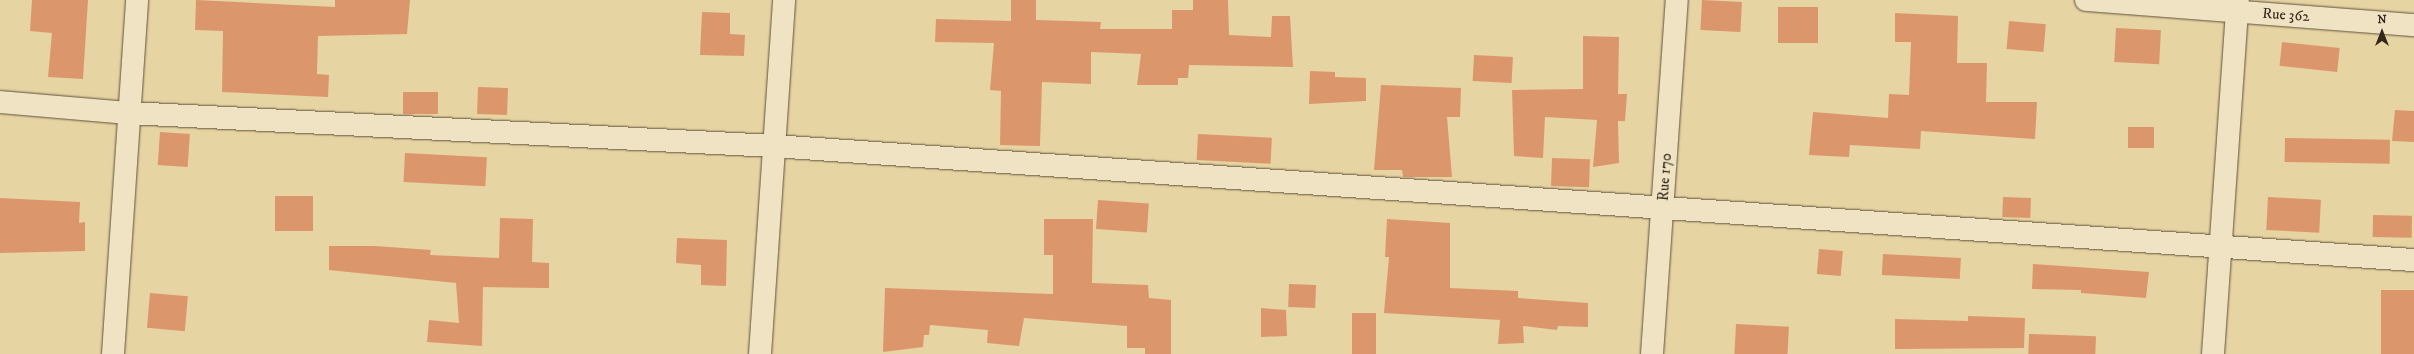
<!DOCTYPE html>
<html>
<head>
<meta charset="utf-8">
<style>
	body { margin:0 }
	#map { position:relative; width:2414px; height:354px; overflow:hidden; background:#e7d4a3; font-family:"IM FELL DW Pica",serif }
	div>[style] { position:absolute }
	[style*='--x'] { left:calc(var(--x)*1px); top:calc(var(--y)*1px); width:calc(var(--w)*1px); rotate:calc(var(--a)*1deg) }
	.building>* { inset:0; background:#dc966c; transform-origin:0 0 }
	.roads { filter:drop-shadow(0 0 1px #60523d) drop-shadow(0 0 1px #60523d) }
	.minor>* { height:22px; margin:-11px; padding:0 11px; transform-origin:11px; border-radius:11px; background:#efe3c3 }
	span { translate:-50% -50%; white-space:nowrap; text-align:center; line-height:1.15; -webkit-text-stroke:4px #efe3c3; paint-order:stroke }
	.street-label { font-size:15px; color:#33261b }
	.north { position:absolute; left:2362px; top:12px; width:40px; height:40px; -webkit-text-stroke:3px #efe3c3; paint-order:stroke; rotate:0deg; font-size:11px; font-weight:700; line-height:16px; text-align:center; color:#33261b }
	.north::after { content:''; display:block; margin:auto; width:14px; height:18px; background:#33261b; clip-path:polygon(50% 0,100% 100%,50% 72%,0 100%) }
</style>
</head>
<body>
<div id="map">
	<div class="building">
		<div style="clip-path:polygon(32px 0,88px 0,83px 79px,48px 77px,52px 33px,30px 31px)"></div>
		<div style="clip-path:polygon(196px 0,335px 7px,335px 0,410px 0,407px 34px,318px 36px,317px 74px,329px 75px,328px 97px,222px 92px,223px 31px,195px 30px)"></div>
		<div style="clip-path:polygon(1011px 0,1036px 0,1036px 20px,1101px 22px,1100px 29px,1172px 29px,1172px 10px,1193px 10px,1193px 0,1228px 0,1229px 35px,1271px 37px,1272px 16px,1290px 16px,1293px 67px,1189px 65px,1188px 78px,1178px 78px,1178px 85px,1137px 85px,1141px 54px,1091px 52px,1091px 84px,1042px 82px,1040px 146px,1000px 145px,1001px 91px,990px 90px,994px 43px,935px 42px,936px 19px,1011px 21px)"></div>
		<div style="left:1702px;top:0;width:40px;height:30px;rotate:3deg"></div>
		<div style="left:1778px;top:7px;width:40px;height:36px"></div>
		<div style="clip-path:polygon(702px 12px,730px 13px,730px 34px,745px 35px,744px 56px,700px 55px)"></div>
		<div style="clip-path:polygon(1895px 13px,1958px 16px,1957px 63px,1987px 63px,1986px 102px,2037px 102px,2035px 139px,1921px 131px,1920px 149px,1850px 145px,1849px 157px,1809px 155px,1813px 112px,1888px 118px,1889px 94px,1909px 95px,1911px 42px,1895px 42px)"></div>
		<div style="left:2009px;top:21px;width:37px;height:28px;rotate:5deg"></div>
		<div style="left:2116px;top:28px;width:45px;height:34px;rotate:3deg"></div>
		<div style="clip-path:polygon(1583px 36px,1619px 37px,1618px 94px,1627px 94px,1625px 121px,1618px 121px,1619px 163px,1593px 167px,1597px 120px,1545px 117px,1543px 158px,1514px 156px,1512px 90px,1583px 89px)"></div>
		<div style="left:2282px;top:42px;width:58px;height:24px;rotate:6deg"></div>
		<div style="left:1474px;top:55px;width:39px;height:26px;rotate:3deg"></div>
		<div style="clip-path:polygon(1310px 71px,1335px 72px,1335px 77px,1366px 78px,1366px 101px,1309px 104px)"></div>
		<div style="clip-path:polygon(1381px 85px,1461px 88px,1460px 117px,1447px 117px,1452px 177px,1403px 177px,1402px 170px,1374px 170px)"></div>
		<div style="left:478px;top:87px;width:30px;height:27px;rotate:2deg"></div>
		<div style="left:403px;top:92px;width:35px;height:22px"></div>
		<div style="clip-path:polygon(2395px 110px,2414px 111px,2414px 142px,2392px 141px)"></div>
		<div style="left:2128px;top:127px;width:26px;height:21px"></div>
		<div style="left:160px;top:132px;width:30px;height:33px;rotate:4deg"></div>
		<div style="left:1198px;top:134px;width:74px;height:26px;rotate:3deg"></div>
		<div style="left:2285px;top:138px;width:105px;height:24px;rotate:1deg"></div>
		<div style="left:405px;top:153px;width:82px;height:29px;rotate:3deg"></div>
		<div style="left:1552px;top:158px;width:38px;height:28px;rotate:2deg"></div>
		<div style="left:275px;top:196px;width:38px;height:35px"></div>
		<div style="left:2003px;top:197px;width:28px;height:20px;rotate:2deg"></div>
		<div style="left:2268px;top:197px;width:53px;height:33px;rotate:3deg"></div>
		<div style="clip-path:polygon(0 198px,80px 202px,79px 223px,85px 222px,85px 251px,0 253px)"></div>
		<div style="left:1098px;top:200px;width:51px;height:29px;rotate:4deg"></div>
		<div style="left:2373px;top:215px;width:39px;height:22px;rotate:1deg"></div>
		<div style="clip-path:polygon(500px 218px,533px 219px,532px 262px,549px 263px,549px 288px,483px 287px,482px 346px,427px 342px,429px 320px,459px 323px,456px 283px,329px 270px,329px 246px,375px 246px,431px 250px,430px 255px,499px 258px)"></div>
		<div style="clip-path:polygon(1044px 219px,1093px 219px,1092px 283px,1148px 285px,1149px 298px,1171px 300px,1171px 354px,1145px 354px,1145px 348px,1127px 348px,1127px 326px,1024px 318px,1019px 346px,987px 343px,988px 330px,930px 325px,929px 335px,924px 335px,923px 347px,883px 352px,885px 288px,1053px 294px,1053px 255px,1044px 255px)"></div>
		<div style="clip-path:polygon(1387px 219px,1450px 223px,1450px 288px,1518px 291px,1518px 298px,1588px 303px,1588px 327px,1558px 326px,1557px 330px,1523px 326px,1524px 343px,1498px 344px,1500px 320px,1384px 313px,1389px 257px,1385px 257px)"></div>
		<div style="clip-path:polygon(677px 238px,727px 240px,726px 286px,701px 285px,701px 265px,676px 263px)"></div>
		<div style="left:1819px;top:249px;width:24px;height:25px;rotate:5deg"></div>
		<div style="left:1883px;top:254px;width:78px;height:21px;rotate:3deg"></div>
		<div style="clip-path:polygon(2033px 264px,2149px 272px,2146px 298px,2081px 293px,2081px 290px,2032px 289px)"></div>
		<div style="left:1289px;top:284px;width:27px;height:23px;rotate:2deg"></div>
		<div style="left:2381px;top:290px;width:33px;height:64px"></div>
		<div style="left:150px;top:293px;width:38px;height:35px;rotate:5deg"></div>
		<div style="clip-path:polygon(1261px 308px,1286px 310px,1287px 336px,1261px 337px)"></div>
		<div style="left:1352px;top:313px;width:24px;height:41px"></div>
		<div style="clip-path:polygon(1968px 316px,2025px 318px,2024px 348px,1895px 349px,1895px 319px,1968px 321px)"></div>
		<div style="left:1736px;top:324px;width:53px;height:30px;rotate:3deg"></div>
		<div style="left:2029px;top:334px;width:67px;height:20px;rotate:2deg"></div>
	</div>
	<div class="roads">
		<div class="minor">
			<div style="--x:2086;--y:0;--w:329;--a:4.4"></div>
			<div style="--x:0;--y:102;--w:129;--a:4.9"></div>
			<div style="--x:129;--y:113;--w:646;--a:2.93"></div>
			<div style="--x:774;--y:146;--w:1644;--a:3.98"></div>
			<div style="--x:113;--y:354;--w:355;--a:-86.1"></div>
			<div style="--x:760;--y:354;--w:355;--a:-86.1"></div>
			<div style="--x:1652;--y:354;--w:355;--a:-86"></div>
			<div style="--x:2213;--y:354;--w:355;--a:-86"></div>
		</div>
	</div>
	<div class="street-label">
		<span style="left:2286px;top:15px;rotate:4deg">Rue 362</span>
		<span style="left:1665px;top:177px;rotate:-86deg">Rue 170</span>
	</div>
	<div class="north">N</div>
</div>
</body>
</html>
